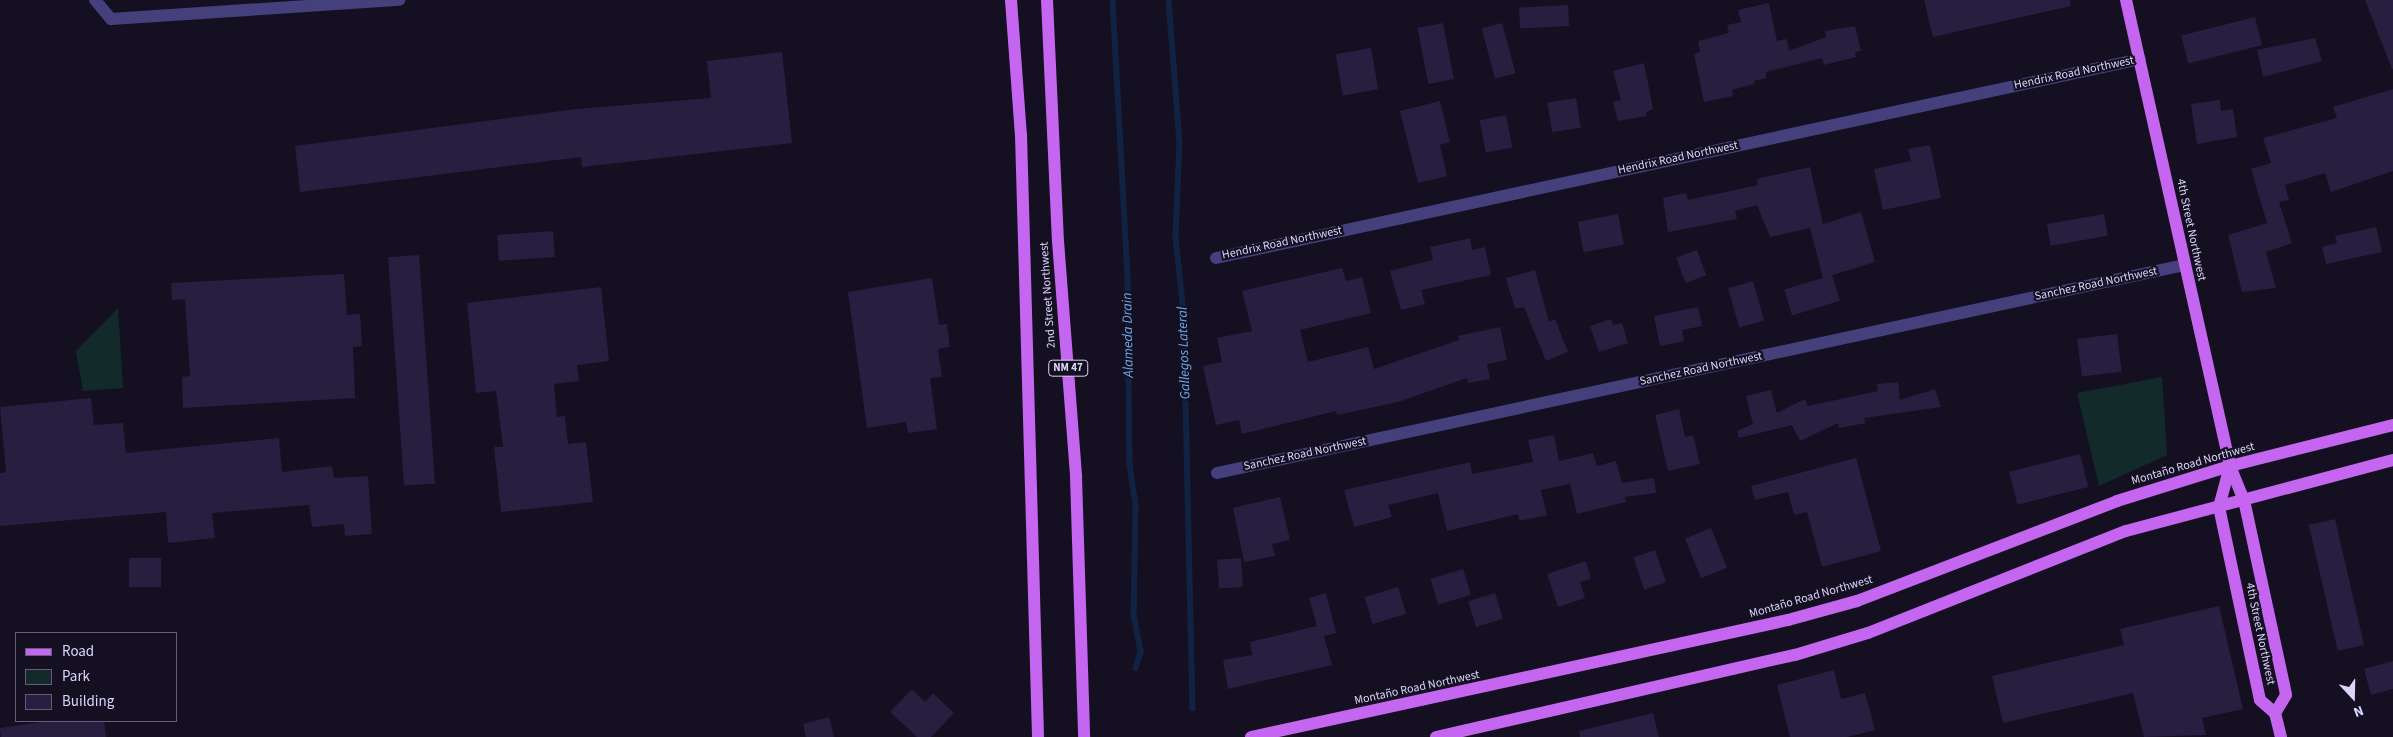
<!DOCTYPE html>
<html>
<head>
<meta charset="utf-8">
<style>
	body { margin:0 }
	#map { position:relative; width:2393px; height:737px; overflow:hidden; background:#141021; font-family:"Source Sans 3",sans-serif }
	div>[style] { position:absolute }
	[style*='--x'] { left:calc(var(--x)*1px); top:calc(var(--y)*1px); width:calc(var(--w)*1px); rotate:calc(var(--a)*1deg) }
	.green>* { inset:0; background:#132a2b }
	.stream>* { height:5.5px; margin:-2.75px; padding:0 2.75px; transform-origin:2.75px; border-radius:2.75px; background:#122243 }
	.building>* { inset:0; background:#271e40; transform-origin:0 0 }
	.minor>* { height:12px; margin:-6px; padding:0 6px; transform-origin:6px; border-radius:6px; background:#453f7c }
	.major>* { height:12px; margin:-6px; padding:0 6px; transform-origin:6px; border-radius:6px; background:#c466f0 }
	span { translate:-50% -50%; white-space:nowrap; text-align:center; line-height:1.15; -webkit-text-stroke:4px #141021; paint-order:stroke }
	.shield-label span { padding:1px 4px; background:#141021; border:1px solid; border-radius:4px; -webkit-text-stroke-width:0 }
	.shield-label { font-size:11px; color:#dbd4fb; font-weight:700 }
	.street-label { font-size:12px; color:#dbd4fb }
	.water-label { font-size:14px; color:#6cacf1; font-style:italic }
	.legend { position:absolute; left:15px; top:632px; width:162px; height:90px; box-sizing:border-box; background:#141021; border:1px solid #645e78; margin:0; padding:6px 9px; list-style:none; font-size:15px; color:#dbd4fb }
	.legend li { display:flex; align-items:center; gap:10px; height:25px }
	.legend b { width:25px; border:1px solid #645e78 }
	.north { position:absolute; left:2328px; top:672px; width:50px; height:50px; -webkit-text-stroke:4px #141021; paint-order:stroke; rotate:159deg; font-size:14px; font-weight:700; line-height:20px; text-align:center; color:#dbd4fb }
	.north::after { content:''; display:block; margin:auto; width:18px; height:22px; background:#dbd4fb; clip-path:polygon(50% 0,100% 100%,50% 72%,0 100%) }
</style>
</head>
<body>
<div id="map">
	<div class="green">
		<div style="clip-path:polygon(118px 308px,123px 388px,83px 391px,76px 351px)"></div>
		<div style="clip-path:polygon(2162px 377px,2167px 455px,2099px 486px,2077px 393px)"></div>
	</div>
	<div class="stream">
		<div style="--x:1113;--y:0;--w:278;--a:86.9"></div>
		<div style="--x:1128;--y:278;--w:187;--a:89.4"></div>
		<div style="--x:1130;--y:465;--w:40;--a:81.5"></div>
		<div style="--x:1136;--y:505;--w:110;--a:91"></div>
		<div style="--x:1134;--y:615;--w:38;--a:79"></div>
		<div style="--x:1141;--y:652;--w:17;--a:107"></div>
		<div style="--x:1169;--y:0;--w:142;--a:85.6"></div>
		<div style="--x:1180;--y:142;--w:95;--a:92.4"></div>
		<div style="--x:1176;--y:237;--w:76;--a:84"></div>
		<div style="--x:1184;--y:313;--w:395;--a:88.7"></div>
	</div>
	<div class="building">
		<div style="clip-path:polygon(1924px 0,2070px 0,2071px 6px,1933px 37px)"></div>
		<div style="clip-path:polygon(2365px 0,2393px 0,2393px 69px,2392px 69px)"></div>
		<div style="clip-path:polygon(1769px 3px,1777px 41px,1787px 39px,1789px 51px,1826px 37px,1825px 31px,1855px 26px,1861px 51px,1855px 52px,1856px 57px,1824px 65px,1822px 58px,1766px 72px,1766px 78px,1754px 81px,1754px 84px,1732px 90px,1733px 96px,1704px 102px,1694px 54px,1700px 52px,1698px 41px,1729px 33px,1727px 25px,1741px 22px,1738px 10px)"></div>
		<div style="left:1568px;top:5px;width:21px;height:49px;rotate:87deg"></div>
		<div style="left:2255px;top:17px;width:29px;height:76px;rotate:76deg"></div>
		<div style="left:1443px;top:23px;width:57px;height:26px;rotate:79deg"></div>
		<div style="left:1502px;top:23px;width:52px;height:21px;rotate:75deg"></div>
		<div style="clip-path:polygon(2315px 38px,2322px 61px,2263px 77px,2257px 50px)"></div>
		<div style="left:1371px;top:48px;width:42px;height:36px;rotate:80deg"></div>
		<div style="clip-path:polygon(782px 52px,792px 143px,582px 167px,581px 157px,300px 192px,295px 146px,576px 109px,711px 98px,707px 61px)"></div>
		<div style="clip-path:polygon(1644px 63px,1653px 109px,1646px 112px,1647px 116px,1618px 121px,1613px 102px,1621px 100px,1613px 71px)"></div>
		<div style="clip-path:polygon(2393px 89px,2393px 171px,2331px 192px,2325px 173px,2285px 185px,2289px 200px,2279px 202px,2292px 243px,2266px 252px,2276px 288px,2242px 292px,2228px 235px,2267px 223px,2251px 169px,2271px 163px,2263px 138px,2337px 118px,2333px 107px)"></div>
		<div style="left:1576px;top:98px;width:30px;height:29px;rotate:81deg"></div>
		<div style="clip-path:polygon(2220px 100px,2221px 111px,2233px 109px,2237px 137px,2197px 144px,2191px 104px)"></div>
		<div style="clip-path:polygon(1440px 101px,1450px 142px,1440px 145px,1447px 176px,1418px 183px,1400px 111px)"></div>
		<div style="left:1506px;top:115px;width:33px;height:27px;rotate:79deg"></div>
		<div style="clip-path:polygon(1930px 145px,1941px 198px,1883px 210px,1874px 169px,1911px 161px,1908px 149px)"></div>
		<div style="clip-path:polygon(1810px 167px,1823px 224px,1861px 212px,1875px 262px,1823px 278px,1810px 228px,1770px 237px,1757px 205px,1735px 211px,1737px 219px,1668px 232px,1663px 198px,1686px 193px,1688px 200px,1758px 185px,1757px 179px)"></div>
		<div style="left:1618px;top:214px;width:31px;height:41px;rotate:79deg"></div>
		<div style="left:2104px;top:214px;width:22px;height:58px;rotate:80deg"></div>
		<div style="clip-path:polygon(2376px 227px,2382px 252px,2326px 264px,2322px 247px,2337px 243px,2335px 236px)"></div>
		<div style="left:553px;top:231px;width:26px;height:56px;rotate:86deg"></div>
		<div style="clip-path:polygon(1470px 238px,1472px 250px,1485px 247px,1491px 275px,1421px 290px,1425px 304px,1401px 310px,1390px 271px,1433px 260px,1430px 247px)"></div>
		<div style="left:1697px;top:250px;width:27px;height:22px;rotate:70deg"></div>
		<div style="left:419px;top:255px;width:229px;height:31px;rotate:86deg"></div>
		<div style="clip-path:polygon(1342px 268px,1346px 281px,1362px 277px,1371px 313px,1300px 330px,1308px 362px,1368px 347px,1374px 369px,1459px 340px,1458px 336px,1500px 327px,1507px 360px,1487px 364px,1490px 379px,1468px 383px,1467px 378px,1398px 402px,1337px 415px,1336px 411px,1242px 434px,1239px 420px,1216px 425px,1203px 366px,1222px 362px,1217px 338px,1252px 331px,1242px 291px)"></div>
		<div style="clip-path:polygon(1535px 270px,1549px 322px,1555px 319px,1568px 352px,1546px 361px,1524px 307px,1515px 309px,1506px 278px)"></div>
		<div style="clip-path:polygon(344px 274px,347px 315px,360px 314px,362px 346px,353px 347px,355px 398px,183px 408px,182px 377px,190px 376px,185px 299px,172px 300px,171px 283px)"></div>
		<div style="left:1832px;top:275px;width:27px;height:50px;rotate:73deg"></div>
		<div style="clip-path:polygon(932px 278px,939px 325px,947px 324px,950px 347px,938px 349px,942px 377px,930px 378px,937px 429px,908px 433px,906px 422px,867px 428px,848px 292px)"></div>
		<div style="left:1753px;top:281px;width:41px;height:26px;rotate:74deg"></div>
		<div style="clip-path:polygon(601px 287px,609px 361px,577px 365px,579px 381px,554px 384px,557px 417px,565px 416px,568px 444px,586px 442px,593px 502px,501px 512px,494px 447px,503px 447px,496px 391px,476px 393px,467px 303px)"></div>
		<div style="clip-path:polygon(1698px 307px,1702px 326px,1682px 330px,1684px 341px,1660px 346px,1654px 316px)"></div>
		<div style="clip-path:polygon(1611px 319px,1613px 325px,1622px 323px,1628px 343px,1599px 352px,1590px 326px)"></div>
		<div style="left:2117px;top:334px;width:38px;height:40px;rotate:83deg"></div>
		<div style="clip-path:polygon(1898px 382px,1900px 400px,1935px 389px,1941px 407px,1864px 418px,1866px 423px,1839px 428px,1838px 423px,1800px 441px,1792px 425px,1739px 438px,1737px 431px,1753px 424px,1746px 396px,1771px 390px,1777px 413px,1805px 399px,1808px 406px,1878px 391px,1877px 384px)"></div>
		<div style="clip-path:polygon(91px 398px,94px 425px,123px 423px,126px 453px,279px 438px,282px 472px,332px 466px,334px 478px,368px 476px,372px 534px,345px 536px,344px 524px,312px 527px,309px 505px,212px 513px,215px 538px,168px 543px,166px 512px,0 526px,0 473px,6px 472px,0 407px)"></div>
		<div style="clip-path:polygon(1679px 409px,1685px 437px,1693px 435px,1700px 464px,1668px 471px,1655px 415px)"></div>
		<div style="clip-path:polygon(1554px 435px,1559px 461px,1593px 453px,1597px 466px,1616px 461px,1622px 483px,1654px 478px,1656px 493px,1625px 497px,1626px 502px,1577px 514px,1570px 484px,1541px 490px,1547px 515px,1519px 521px,1518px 514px,1447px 531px,1438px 493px,1388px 505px,1392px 517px,1354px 527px,1344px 490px,1470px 462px,1472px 474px,1533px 462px,1528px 440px)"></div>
		<div style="left:2080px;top:454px;width:34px;height:73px;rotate:76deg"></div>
		<div style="clip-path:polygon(1856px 458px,1881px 551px,1822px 567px,1807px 512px,1794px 515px,1788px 492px,1755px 500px,1751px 486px)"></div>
		<div style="clip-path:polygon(1280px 497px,1290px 540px,1272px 544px,1275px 556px,1244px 562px,1233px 508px)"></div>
		<div style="left:2335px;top:519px;width:129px;height:27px;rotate:77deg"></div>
		<div style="left:1711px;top:528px;width:43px;height:28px;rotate:68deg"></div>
		<div style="left:1655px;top:550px;width:34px;height:23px;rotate:71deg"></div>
		<div style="left:129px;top:558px;width:32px;height:29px"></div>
		<div style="left:1241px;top:558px;width:29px;height:24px;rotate:86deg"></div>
		<div style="clip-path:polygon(1586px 561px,1591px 579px,1580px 582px,1585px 598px,1558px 607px,1547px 574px)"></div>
		<div style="left:1463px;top:569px;width:27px;height:34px;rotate:73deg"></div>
		<div style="left:1398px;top:587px;width:28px;height:35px;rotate:73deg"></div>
		<div style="clip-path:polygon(1326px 593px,1336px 633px,1324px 636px,1332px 665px,1228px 689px,1223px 660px,1252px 655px,1250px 642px,1317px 626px,1309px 598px)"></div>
		<div style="left:1495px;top:593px;width:27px;height:28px;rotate:73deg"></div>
		<div style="clip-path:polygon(2219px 606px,2243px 709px,2202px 718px,2206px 735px,2144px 737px,2133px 693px,2003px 723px,1992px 676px,2124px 645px,2120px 629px)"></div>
		<div style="clip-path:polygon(2393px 661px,2393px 689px,2371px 695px,2364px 669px)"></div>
		<div style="clip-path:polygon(1834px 670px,1841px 699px,1865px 693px,1875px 730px,1847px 737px,1790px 737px,1777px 685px)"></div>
		<div style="clip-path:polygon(912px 689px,925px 702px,933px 693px,954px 713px,931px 737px,917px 737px,890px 712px)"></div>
		<div style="clip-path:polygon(1653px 713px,1659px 737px,1580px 737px,1579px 731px)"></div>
		<div style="clip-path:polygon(829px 717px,834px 737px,806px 737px,803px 724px)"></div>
		<div style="clip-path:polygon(48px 721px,104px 721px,106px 737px,1px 737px,0 728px)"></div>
	</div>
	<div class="minor">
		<div style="--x:95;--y:0;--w:25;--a:50"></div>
		<div style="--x:111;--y:19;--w:289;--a:-3.8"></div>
		<div style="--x:1216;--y:258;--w:945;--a:-12.15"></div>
		<div style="--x:1217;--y:473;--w:989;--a:-12.14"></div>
	</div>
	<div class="major">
		<div style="--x:1011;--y:0;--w:135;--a:85.8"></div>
		<div style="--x:1021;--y:135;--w:602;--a:88.38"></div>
		<div style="--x:1047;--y:0;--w:241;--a:87.4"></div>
		<div style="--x:1058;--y:241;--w:237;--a:85.6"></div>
		<div style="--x:1076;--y:477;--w:260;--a:88.2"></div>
		<div style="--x:2126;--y:0;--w:477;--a:77.4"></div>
		<div style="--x:2230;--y:466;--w:37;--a:68"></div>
		<div style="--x:2244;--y:500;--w:199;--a:77.8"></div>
		<div style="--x:2286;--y:695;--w:21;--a:121"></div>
		<div style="--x:2230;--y:466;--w:42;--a:105"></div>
		<div style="--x:2219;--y:507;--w:197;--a:78"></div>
		<div style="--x:2260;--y:700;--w:20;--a:41"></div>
		<div style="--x:2275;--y:713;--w:25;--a:76"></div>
		<div style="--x:1251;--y:737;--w:550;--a:-12.29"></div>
		<div style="--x:1788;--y:620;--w:72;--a:-15.4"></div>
		<div style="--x:1857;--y:601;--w:279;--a:-21"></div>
		<div style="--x:2117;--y:501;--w:118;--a:-17.2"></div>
		<div style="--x:2230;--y:466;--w:168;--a:-14.1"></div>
		<div style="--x:1436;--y:737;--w:368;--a:-12.9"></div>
		<div style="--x:1795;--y:655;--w:76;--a:-16.8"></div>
		<div style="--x:1868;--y:633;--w:277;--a:-21.6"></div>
		<div style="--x:2126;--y:531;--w:276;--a:-14.9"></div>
	</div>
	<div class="shield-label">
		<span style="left:1068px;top:368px">NM 47</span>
	</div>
	<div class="street-label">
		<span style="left:2074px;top:73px;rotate:-12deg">Hendrix Road Northwest</span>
		<span style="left:1678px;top:158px;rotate:-12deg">Hendrix Road Northwest</span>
		<span style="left:2191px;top:230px;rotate:78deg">4th Street Northwest</span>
		<span style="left:1282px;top:243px;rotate:-12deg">Hendrix Road Northwest</span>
		<span style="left:2096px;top:284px;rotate:-12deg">Sanchez Road Northwest</span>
		<span style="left:1048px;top:295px;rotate:-94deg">2nd Street Northwest</span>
		<span style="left:1701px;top:369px;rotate:-12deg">Sanchez Road Northwest</span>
		<span style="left:1305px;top:454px;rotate:-12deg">Sanchez Road Northwest</span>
		<span style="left:2193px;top:464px;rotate:-16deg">Montaño Road Northwest</span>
		<span style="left:1811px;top:597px;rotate:-16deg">Montaño Road Northwest</span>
		<span style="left:2260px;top:634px;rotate:78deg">4th Street Northwest</span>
		<span style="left:1417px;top:688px;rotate:-12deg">Montaño Road Northwest</span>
	</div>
	<div class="water-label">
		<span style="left:1128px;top:335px;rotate:-91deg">Alameda Drain</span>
		<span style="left:1184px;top:353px;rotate:-92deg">Gallegos Lateral</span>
	</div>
	<ul class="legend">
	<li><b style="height:6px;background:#c466f0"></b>Road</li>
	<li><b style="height:14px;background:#132a2b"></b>Park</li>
	<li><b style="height:14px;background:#271e40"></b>Building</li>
	</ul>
	<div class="north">N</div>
</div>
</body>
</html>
